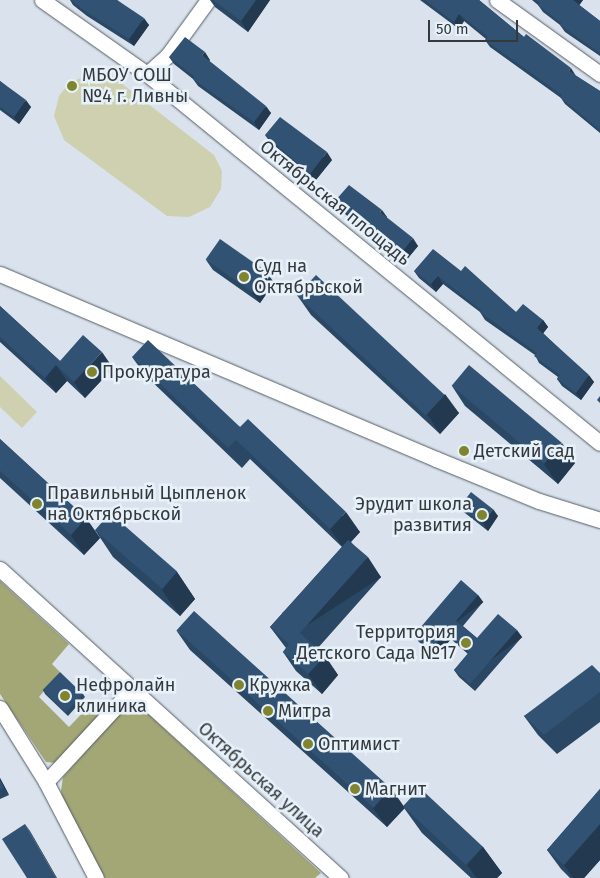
<!DOCTYPE html>
<html>
<head>
<meta charset="utf-8">
<style>
	body { margin:0 }
	#map { position:relative; width:600px; height:878px; overflow:hidden; background:#dae3ed; font-family:"Fira Sans",sans-serif }
	div>[style] { position:absolute }
	[style*='--x'] { left:calc(var(--x)*1px); top:calc(var(--y)*1px); width:calc(var(--w)*1px); rotate:calc(var(--a)*1deg) }
	.green>* { inset:0; background:#ced0b0 }
	.forest>* { inset:0; background:#a3a776 }
	.roads { filter:drop-shadow(0 0 1px #545b63) drop-shadow(0 0 1px #545b63) }
	.minor>* { height:15px; margin:-7.5px; padding:0 7.5px; transform-origin:7.5px; border-radius:7.5px; background:#fff }
	.wall>* { inset:0; background:#2a4763 }
	.shaded-wall>* { inset:0; background:#223950; transform-origin:0 0 }
	.building>* { inset:0; background:#315273; transform-origin:0 0 }
	.dots>* { width:14px; height:14px; translate:-50% -50%; box-sizing:border-box; border:2px solid #e7f1fa; border-radius:50% }
	span { translate:-50% -50%; white-space:nowrap; text-align:center; line-height:1.15; -webkit-text-stroke:5px #e7f1fa; paint-order:stroke }
	.poi-label { font-size:18px; color:#35393c }
	.left { translate:0 -50%; text-align:left }
	.right { translate:-100% -50%; text-align:right }
	.street-label { font-size:18px; color:#35393c }
	.scale { position:absolute; left:428px; top:20px; width:90px; height:22px; box-sizing:border-box; border:2px solid #35393c; border-top:0; padding-left:6px; font-size:15px; line-height:18px; white-space:nowrap; color:#35393c; -webkit-text-stroke:4px #e7f1fa; paint-order:stroke }
</style>
</head>
<body>
<div id="map">
	<div class="green">
		<div style="clip-path:polygon(88px 75px,112px 76px,214px 155px,222px 171px,221px 189px,210px 207px,189px 217px,167px 216px,64px 140px,54px 116px,59px 96px,69px 83px)"></div>
		<div style="clip-path:polygon(0 376px,37px 412px,22px 428px,0 407px)"></div>
	</div>
	<div class="forest">
		<div style="clip-path:polygon(0 581px,69px 644px,52px 664px,60px 672px,39px 697px,69px 727px,93px 702px,104px 713px,56px 763px,46px 762px,0 694px)"></div>
		<div style="clip-path:polygon(135px 702px,321px 873px,315px 878px,105px 878px,64px 805px,61px 791px,63px 777px,128px 704px)"></div>
	</div>
	<div class="roads">
		<div class="minor">
			<div style="--x:42;--y:0;--w:128;--a:35.2"></div>
			<div style="--x:147;--y:74;--w:584;--a:39.17"></div>
			<div style="--x:497;--y:0;--w:127;--a:35.7"></div>
			<div style="--x:147;--y:74;--w:28;--a:-42"></div>
			<div style="--x:168;--y:55;--w:68;--a:-54"></div>
			<div style="--x:0;--y:274;--w:474;--a:23"></div>
			<div style="--x:436;--y:459;--w:111;--a:22.2"></div>
			<div style="--x:539;--y:501;--w:64;--a:17.3"></div>
			<div style="--x:0;--y:569;--w:460;--a:42.2"></div>
			<div style="--x:0;--y:708;--w:87;--a:58.1"></div>
			<div style="--x:46;--y:782;--w:108;--a:62.5"></div>
			<div style="--x:46;--y:782;--w:127;--a:-47.2"></div>
		</div>
	</div>
	<div class="wall">
		<div style="clip-path:polygon(70px 0,117px 0,149px 25px,134px 46px,87px 16px,73px 5px)"></div>
		<div style="clip-path:polygon(210px 0,270px 0,248px 32px,215px 7px)"></div>
		<div style="clip-path:polygon(420px 0,479px 0,524px 37px,576px 76px,600px 91px,600px 133px,565px 104px,561px 98px,490px 47px,485px 40px,486px 39px,464px 21px,459px 29px)"></div>
		<div style="clip-path:polygon(532px 0,583px 0,579px 5px,600px 21px,600px 56px,565px 32px,560px 25px,543px 12px,538px 5px)"></div>
		<div style="clip-path:polygon(169px 57px,210px 60px,209px 61px,271px 113px,259px 130px,198px 86px,193px 79px,174px 64px)"></div>
		<div style="clip-path:polygon(0 81px,31px 107px,19px 124px,0 110px)"></div>
		<div style="clip-path:polygon(265px 135px,332px 160px,315px 181px,270px 142px)"></div>
		<div style="clip-path:polygon(334px 202px,387px 217px,387px 218px,418px 246px,404px 263px,339px 209px)"></div>
		<div style="clip-path:polygon(206px 260px,274px 283px,260px 303px,213px 270px)"></div>
		<div style="clip-path:polygon(414px 271px,461px 271px,516px 312px,543px 320px,548px 327px,543px 333px,594px 382px,581px 400px,562px 386px,557px 379px,558px 377px,539px 363px,535px 355px,485px 320px,480px 312px,443px 284px,436px 292px,419px 278px)"></div>
		<div style="clip-path:polygon(297px 295px,459px 413px,440px 434px,311px 315px)"></div>
		<div style="clip-path:polygon(0 306px,60px 361px,113px 368px,85px 398px,67px 381px,56px 393px,0 342px)"></div>
		<div style="clip-path:polygon(132px 357px,240px 427px,360px 532px,351px 542px,381px 577px,317px 649px,325px 656px,338px 675px,322px 694px,296px 671px,283px 652px,286px 648px,270px 627px,342px 547px,250px 459px,242px 468px,146px 376px)"></div>
		<div style="clip-path:polygon(452px 386px,575px 463px,558px 484px,465px 406px)"></div>
		<div style="clip-path:polygon(0 439px,86px 518px,100px 538px,84px 555px,0 478px)"></div>
		<div style="clip-path:polygon(460px 506px,498px 516px,488px 531px,465px 513px)"></div>
		<div style="clip-path:polygon(95px 530px,177px 572px,195px 599px,180px 616px,113px 557px)"></div>
		<div style="clip-path:polygon(478px 595px,483px 602px,463px 626px,477px 638px,522px 637px,475px 691px,459px 677px,454px 670px,468px 654px,451px 639px,436px 656px,419px 642px,414px 635px)"></div>
		<div style="clip-path:polygon(176px 630px,391px 788px,403px 806px,483px 847px,502px 873px,497px 878px,471px 878px,422px 833px,404px 808px,387px 827px,190px 650px)"></div>
		<div style="clip-path:polygon(600px 673px,600px 722px,557px 754px,538px 735px,524px 716px)"></div>
		<div style="clip-path:polygon(43px 690px,83px 694px,85px 697px,68px 716px,45px 694px)"></div>
		<div style="clip-path:polygon(0 778px,9px 795px,0 799px)"></div>
		<div style="clip-path:polygon(600px 789px,600px 860px,584px 878px,570px 878px,561px 869px,547px 850px)"></div>
	</div>
	<div class="shaded-wall">
		<div style="clip-path:polygon(256px 0,270px 0,248px 32px,241px 21px)"></div>
		<div style="clip-path:polygon(573px 0,583px 0,578px 7px)"></div>
		<div style="clip-path:polygon(459px 14px,464px 21px,459px 29px,454px 22px)"></div>
		<div style="clip-path:polygon(144px 18px,149px 25px,134px 46px,129px 39px)"></div>
		<div style="clip-path:polygon(205px 52px,210px 60px,207px 63px,202px 55px)"></div>
		<div style="clip-path:polygon(571px 68px,576px 76px,569px 71px)"></div>
		<div style="clip-path:polygon(26px 100px,31px 107px,19px 124px,14px 117px)"></div>
		<div style="clip-path:polygon(266px 106px,271px 113px,259px 130px,254px 122px)"></div>
		<div style="clip-path:polygon(327px 152px,332px 160px,315px 181px,310px 174px)"></div>
		<div style="clip-path:polygon(382px 210px,387px 217px,385px 220px,380px 212px)"></div>
		<div style="clip-path:polygon(413px 238px,418px 246px,404px 263px,399px 256px)"></div>
		<div style="clip-path:polygon(267px 272px,274px 283px,260px 303px,252px 293px)"></div>
		<div style="clip-path:polygon(438px 276px,443px 284px,436px 292px,431px 284px)"></div>
		<div style="clip-path:polygon(543px 320px,548px 327px,542px 335px,537px 328px)"></div>
		<div style="clip-path:polygon(102px 352px,113px 368px,85px 398px,74px 382px)"></div>
		<div style="clip-path:polygon(56px 365px,67px 381px,56px 393px,45px 378px)"></div>
		<div style="clip-path:polygon(589px 375px,594px 382px,581px 400px,576px 393px)"></div>
		<div style="clip-path:polygon(445px 394px,459px 413px,440px 434px,427px 414px)"></div>
		<div style="clip-path:polygon(562px 443px,575px 463px,558px 484px,544px 464px)"></div>
		<div style="clip-path:polygon(493px 509px,498px 516px,488px 531px,483px 523px)"></div>
		<div style="clip-path:polygon(346px 512px,360px 532px,344px 549px,330px 529px)"></div>
		<div style="clip-path:polygon(86px 518px,100px 538px,84px 555px,71px 535px)"></div>
		<div style="left:368px;top:557px;width:24px;height:102px;rotate:57deg"></div>
		<div style="clip-path:polygon(177px 572px,195px 599px,180px 616px,162px 590px)"></div>
		<div style="left:478px;top:595px;width:9px;height:34px;rotate:54deg"></div>
		<div style="left:517px;top:630px;width:9px;height:72px;rotate:54deg"></div>
		<div style="clip-path:polygon(446px 632px,451px 639px,436px 656px,431px 649px)"></div>
		<div style="clip-path:polygon(325px 656px,338px 675px,322px 694px,308px 674px)"></div>
		<div style="clip-path:polygon(0 778px,9px 795px,4px 788px,0 780px)"></div>
		<div style="clip-path:polygon(391px 788px,405px 808px,387px 827px,373px 808px)"></div>
		<div style="clip-path:polygon(25px 824px,30px 831px,57px 878px,56px 878px)"></div>
		<div style="clip-path:polygon(600px 824px,600px 860px,584px 878px,573px 878px,564px 865px)"></div>
		<div style="clip-path:polygon(483px 847px,502px 873px,497px 878px,477px 878px,467px 865px)"></div>
	</div>
	<div class="building">
		<div style="clip-path:polygon(71px 0,117px 0,144px 18px,129px 39px,82px 9px)"></div>
		<div style="clip-path:polygon(213px 0,256px 0,241px 21px)"></div>
		<div style="clip-path:polygon(425px 0,479px 0,524px 37px,526px 34px,571px 68px,569px 71px,600px 91px,600px 130px,560px 97px,562px 95px,485px 40px,488px 37px,459px 14px,454px 22px)"></div>
		<div style="clip-path:polygon(536px 0,573px 0,600px 21px,600px 53px,560px 25px,561px 23px,538px 5px,540px 3px)"></div>
		<div style="clip-path:polygon(185px 37px,205px 52px,202px 55px,266px 106px,254px 122px,193px 79px,195px 77px,169px 57px)"></div>
		<div style="clip-path:polygon(0 81px,26px 100px,14px 117px,0 107px)"></div>
		<div style="clip-path:polygon(280px 117px,327px 152px,310px 174px,265px 135px)"></div>
		<div style="clip-path:polygon(349px 185px,382px 210px,380px 212px,413px 238px,399px 256px,334px 202px)"></div>
		<div style="left:220px;top:239px;width:57px;height:25px;rotate:35deg"></div>
		<div style="clip-path:polygon(433px 249px,461px 271px,465px 266px,516px 312px,523px 304px,543px 320px,537px 328px,589px 375px,576px 393px,557px 379px,560px 375px,534px 356px,537px 353px,480px 312px,481px 310px,438px 276px,431px 284px,414px 271px)"></div>
		<div style="left:316px;top:275px;width:176px;height:28px;rotate:43deg"></div>
		<div style="clip-path:polygon(0 306px,60px 361px,83px 335px,102px 352px,74px 382px,56px 365px,45px 378px,0 337px)"></div>
		<div style="clip-path:polygon(148px 340px,240px 427px,248px 419px,346px 512px,330px 529px,236px 440px,228px 448px,132px 357px)"></div>
		<div style="left:469px;top:365px;width:121px;height:27px;rotate:40deg"></div>
		<div style="clip-path:polygon(600px 396px,600px 403px,597px 400px)"></div>
		<div style="clip-path:polygon(0 439px,86px 518px,71px 535px,0 471px)"></div>
		<div style="left:471px;top:492px;width:28px;height:18px;rotate:38deg"></div>
		<div style="left:110px;top:513px;width:89px;height:23px;rotate:41deg"></div>
		<div style="clip-path:polygon(348px 540px,368px 557px,300px 633px,325px 656px,308px 674px,283px 652px,289px 644px,270px 627px)"></div>
		<div style="clip-path:polygon(461px 580px,478px 595px,456px 621px,477px 638px,498px 614px,517px 630px,470px 684px,454px 670px,469px 652px,446px 632px,431px 649px,414px 635px)"></div>
		<div style="left:194px;top:611px;width:265px;height:26px;rotate:42deg"></div>
		<div style="clip-path:polygon(592px 665px,600px 673px,600px 692px,544px 735px,524px 716px)"></div>
		<div style="left:60px;top:672px;width:32px;height:25px;rotate:44deg"></div>
		<div style="clip-path:polygon(0 780px,4px 788px,0 789px)"></div>
		<div style="left:420px;top:788px;width:86px;height:25px;rotate:43deg"></div>
		<div style="clip-path:polygon(600px 789px,600px 824px,564px 865px,547px 850px)"></div>
		<div style="clip-path:polygon(25px 824px,56px 878px,27px 878px,2px 839px)"></div>
	</div>
	<div class="dots">
		<div style="left:72px;top:86px;background:#80842e"></div>
		<div style="left:244px;top:277px;background:#80842e"></div>
		<div style="left:92px;top:372px;background:#80842e"></div>
		<div style="left:464px;top:451px;background:#80842e"></div>
		<div style="left:37px;top:504px;background:#80842e"></div>
		<div style="left:482px;top:515px;background:#80842e"></div>
		<div style="left:466px;top:643px;background:#80842e"></div>
		<div style="left:239px;top:685px;background:#80842e"></div>
		<div style="left:65px;top:696px;background:#80842e"></div>
		<div style="left:268px;top:711px;background:#80842e"></div>
		<div style="left:308px;top:744px;background:#80842e"></div>
		<div style="left:355px;top:789px;background:#80842e"></div>
	</div>
	<div class="poi-label">
		<span class="left" style="left:82px;top:86px">МБОУ СОШ<br>№4 г. Ливны</span>
		<span class="left" style="left:254px;top:277px">Суд на<br>Октябрьской</span>
		<span class="left" style="left:102px;top:372px">Прокуратура</span>
		<span class="left" style="left:474px;top:451px">Детский сад</span>
		<span class="left" style="left:47px;top:504px">Правильный Цыпленок<br>на Октябрьской</span>
		<span class="right" style="left:472px;top:515px">Эрудит школа<br>развития</span>
		<span class="right" style="left:456px;top:643px">Территория<br>Детского Сада №17</span>
		<span class="left" style="left:249px;top:685px">Кружка</span>
		<span class="left" style="left:76px;top:696px">Нефролайн<br>клиника</span>
		<span class="left" style="left:278px;top:711px">Митра</span>
		<span class="left" style="left:318px;top:744px">Оптимист</span>
		<span class="left" style="left:365px;top:789px">Магнит</span>
	</div>
	<div class="street-label">
		<span style="left:335px;top:203px;rotate:39deg">Октябрьская площадь</span>
		<span style="left:261px;top:780px;rotate:42deg">Октябрьская улица</span>
	</div>
	<div class="scale">50 m</div>
</div>
</body>
</html>
